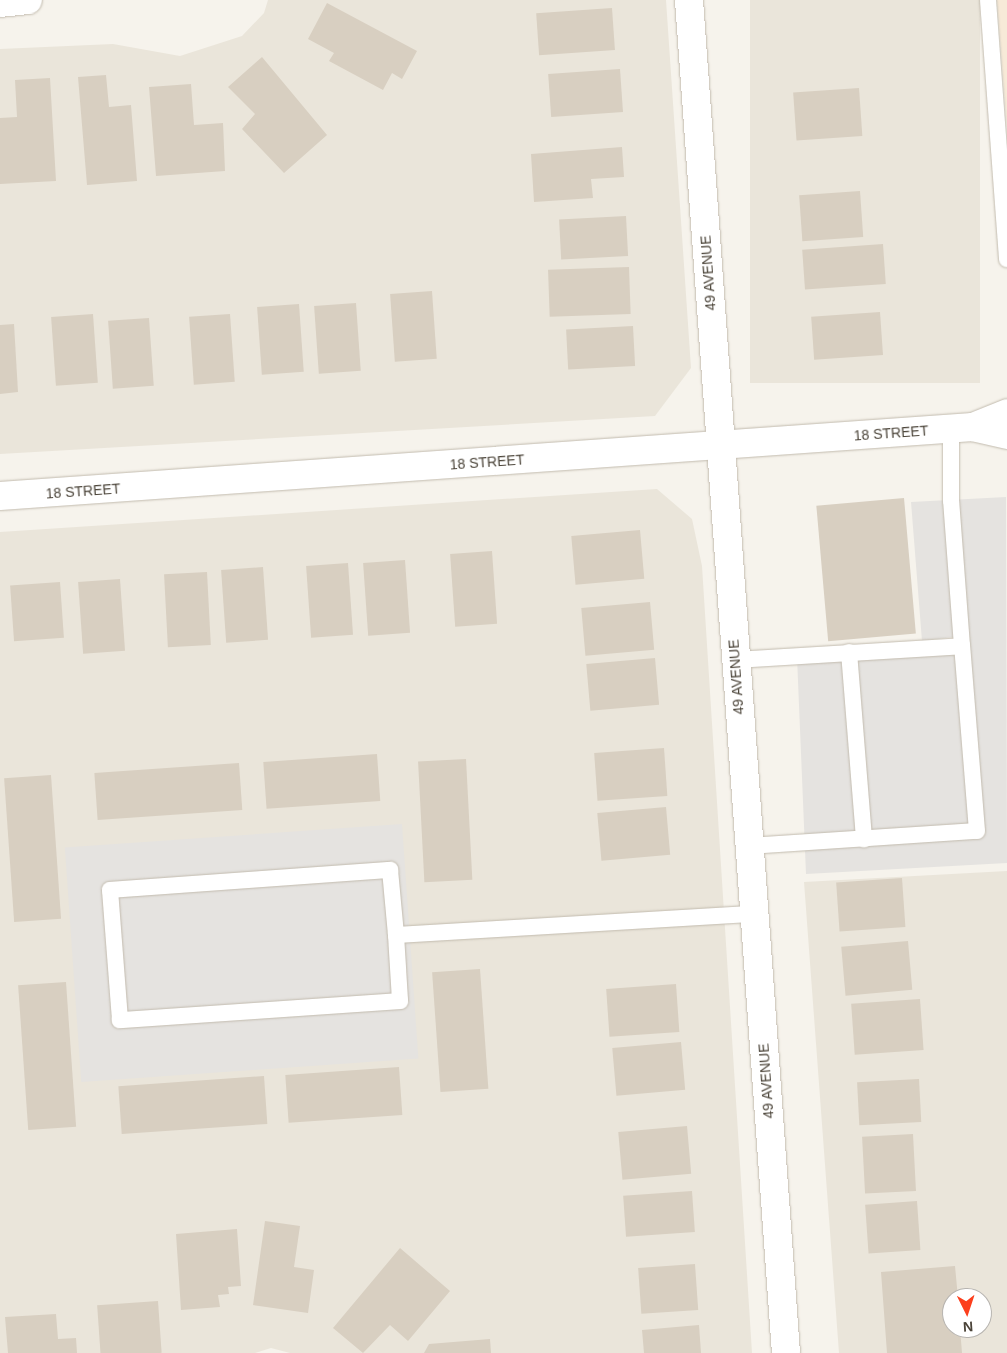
<!DOCTYPE html>
<html>
<head>
<meta charset="utf-8">
<style>
	body { margin:0 }
	#map { position:relative; width:1007px; height:1353px; overflow:hidden; background:#f6f3ec; font-family:Helvetica,sans-serif }
	div>[style] { position:absolute }
	[style*='--x'] { left:calc(var(--x)*1px); top:calc(var(--y)*1px); width:calc(var(--w)*1px); rotate:calc(var(--a)*1deg) }
	.residential>* { inset:0; background:#eae5da; transform-origin:0 0 }
	.commercial>* { inset:0; background:#f7ead8 }
	.parking>* { inset:0; background:#e5e3e0; transform-origin:0 0 }
	.building>* { inset:0; background:#d8cfc1; transform-origin:0 0 }
	.roads { filter:drop-shadow(0 0 1px #c2bbae) drop-shadow(0 0 1px #c2bbae) }
	.service>* { height:16px; margin:-8px; padding:0 8px; transform-origin:8px; border-radius:8px; background:#fff }
	.minor>* { height:28px; margin:-14px; padding:0 14px; transform-origin:14px; border-radius:14px; background:#fff }
	.tertiary>* { height:28px; margin:-14px; padding:0 14px; transform-origin:14px; border-radius:14px; background:#fff }
	span { translate:-50% -50%; white-space:nowrap; text-align:center; line-height:1.15; -webkit-text-stroke:4px #fff; paint-order:stroke }
	.street-label { font-size:14px; color:#4b4439 }
	.north { position:absolute; left:942px; top:1288px; width:50px; height:50px; box-sizing:border-box; background:#fff; border:1px solid #b7b4b0; border-radius:50%; rotate:176deg; font-size:14px; font-weight:700; line-height:20px; text-align:center; color:#4b4439 }
	.north::after { content:''; display:block; margin:auto; width:18px; height:22px; background:#fc3f1d; clip-path:polygon(50% 0,100% 100%,50% 72%,0 100%) }
</style>
</head>
<body>
<div id="map">
	<div class="residential">
		<div style="clip-path:polygon(268px 0,666px 0,691px 368px,655px 416px,0 454px,0 49px,113px 44px,180px 56px,242px 36px,264px 13px)"></div>
		<div style="left:750px;top:0;width:230px;height:383px"></div>
		<div style="clip-path:polygon(657px 489px,692px 519px,702px 566px,752px 1353px,290px 1353px,271px 1348px,255px 1353px,0 1353px,0 532px)"></div>
		<div style="clip-path:polygon(evenodd,1007px 871px,1007px 1353px,839px 1353px,804px 882px,1007px 871px,952px 1298px,982px 1298px,982px 1328px,952px 1328px,952px 1298px)"></div>
	</div>
	<div class="commercial">
		<div style="clip-path:polygon(997px 0,1007px 0,1007px 128px)"></div>
	</div>
	<div class="parking">
		<div style="clip-path:polygon(1006px 497px,1007px 863px,806px 874px,797px 657px,962px 646px,961px 636px,922px 641px,911px 502px)"></div>
		<div style="left:402px;top:824px;width:235px;height:338px;rotate:86deg"></div>
	</div>
	<div class="building">
		<div style="clip-path:polygon(327px 3px,417px 51px,402px 79px,392px 73px,383px 90px,329px 61px,334px 53px,308px 39px)"></div>
		<div style="left:612px;top:8px;width:42px;height:76px;rotate:86deg"></div>
		<div style="clip-path:polygon(262px 57px,327px 135px,284px 173px,242px 129px,255px 114px,228px 87px)"></div>
		<div style="left:620px;top:69px;width:43px;height:72px;rotate:86deg"></div>
		<div style="clip-path:polygon(106px 75px,109px 107px,131px 105px,137px 181px,87px 185px,78px 77px)"></div>
		<div style="clip-path:polygon(50px 78px,56px 181px,0 184px,0 118px,17px 117px,15px 80px)"></div>
		<div style="clip-path:polygon(191px 84px,194px 125px,223px 123px,225px 171px,156px 176px,149px 87px)"></div>
		<div style="left:859px;top:88px;width:48px;height:66px;rotate:86deg"></div>
		<div style="clip-path:polygon(622px 147px,624px 177px,591px 179px,593px 198px,534px 202px,531px 154px)"></div>
		<div style="left:860px;top:191px;width:46px;height:61px;rotate:86deg"></div>
		<div style="left:626px;top:216px;width:40px;height:67px;rotate:87deg"></div>
		<div style="left:883px;top:244px;width:40px;height:81px;rotate:86deg"></div>
		<div style="left:629px;top:267px;width:47px;height:81px;rotate:88deg"></div>
		<div style="left:432px;top:291px;width:68px;height:42px;rotate:86deg"></div>
		<div style="left:356px;top:303px;width:68px;height:42px;rotate:86deg"></div>
		<div style="left:299px;top:304px;width:68px;height:42px;rotate:86deg"></div>
		<div style="left:880px;top:312px;width:43px;height:69px;rotate:86deg"></div>
		<div style="left:93px;top:314px;width:69px;height:42px;rotate:86deg"></div>
		<div style="left:230px;top:314px;width:68px;height:41px;rotate:86deg"></div>
		<div style="left:149px;top:318px;width:68px;height:41px;rotate:86deg"></div>
		<div style="clip-path:polygon(14px 324px,18px 392px,0 394px,0 325px)"></div>
		<div style="left:633px;top:326px;width:40px;height:67px;rotate:87deg"></div>
		<div style="left:904px;top:498px;width:136px;height:88px;rotate:85deg"></div>
		<div style="left:640px;top:530px;width:49px;height:69px;rotate:85deg"></div>
		<div style="left:492px;top:551px;width:73px;height:42px;rotate:86deg"></div>
		<div style="left:405px;top:560px;width:73px;height:42px;rotate:86deg"></div>
		<div style="left:348px;top:563px;width:72px;height:42px;rotate:86deg"></div>
		<div style="left:263px;top:567px;width:73px;height:42px;rotate:86deg"></div>
		<div style="left:207px;top:572px;width:73px;height:43px;rotate:87deg"></div>
		<div style="left:120px;top:579px;width:72px;height:42px;rotate:86deg"></div>
		<div style="left:60px;top:582px;width:56px;height:50px;rotate:86deg"></div>
		<div style="left:650px;top:602px;width:48px;height:69px;rotate:85deg"></div>
		<div style="left:655px;top:658px;width:47px;height:69px;rotate:85deg"></div>
		<div style="left:664px;top:748px;width:48px;height:70px;rotate:86deg"></div>
		<div style="left:377px;top:754px;width:47px;height:114px;rotate:86deg"></div>
		<div style="left:466px;top:759px;width:121px;height:48px;rotate:87deg"></div>
		<div style="left:239px;top:763px;width:47px;height:145px;rotate:86deg"></div>
		<div style="left:51px;top:775px;width:144px;height:47px;rotate:86deg"></div>
		<div style="left:666px;top:807px;width:48px;height:69px;rotate:85deg"></div>
		<div style="left:902px;top:878px;width:49px;height:66px;rotate:86deg"></div>
		<div style="left:908px;top:941px;width:49px;height:67px;rotate:85deg"></div>
		<div style="left:480px;top:969px;width:120px;height:48px;rotate:86deg"></div>
		<div style="left:66px;top:982px;width:145px;height:48px;rotate:86deg"></div>
		<div style="left:676px;top:984px;width:48px;height:70px;rotate:86deg"></div>
		<div style="left:920px;top:999px;width:51px;height:69px;rotate:86deg"></div>
		<div style="left:681px;top:1042px;width:48px;height:69px;rotate:85deg"></div>
		<div style="left:399px;top:1067px;width:48px;height:114px;rotate:86deg"></div>
		<div style="left:264px;top:1076px;width:48px;height:146px;rotate:86deg"></div>
		<div style="left:919px;top:1079px;width:43px;height:62px;rotate:87deg"></div>
		<div style="left:687px;top:1126px;width:48px;height:69px;rotate:85deg"></div>
		<div style="left:913px;top:1134px;width:57px;height:51px;rotate:87deg"></div>
		<div style="left:692px;top:1191px;width:41px;height:69px;rotate:86deg"></div>
		<div style="left:917px;top:1201px;width:49px;height:52px;rotate:86deg"></div>
		<div style="clip-path:polygon(265px 1221px,300px 1226px,294px 1267px,314px 1270px,308px 1313px,253px 1305px)"></div>
		<div style="clip-path:polygon(237px 1229px,241px 1286px,228px 1287px,229px 1294px,218px 1295px,220px 1307px,181px 1310px,176px 1234px)"></div>
		<div style="clip-path:polygon(400px 1248px,450px 1291px,408px 1341px,390px 1325px,363px 1353px,333px 1328px)"></div>
		<div style="left:695px;top:1264px;width:46px;height:57px;rotate:86deg"></div>
		<div style="clip-path:polygon(955px 1266px,958px 1298px,952px 1298px,952px 1328px,960px 1328px,962px 1353px,887px 1353px,881px 1272px)"></div>
		<div style="left:158px;top:1301px;width:52px;height:61px;rotate:86deg"></div>
		<div style="clip-path:polygon(56px 1314px,58px 1339px,76px 1338px,77px 1353px,8px 1353px,5px 1317px)"></div>
		<div style="clip-path:polygon(699px 1325px,701px 1353px,644px 1353px,642px 1330px)"></div>
		<div style="clip-path:polygon(490px 1339px,491px 1353px,424px 1353px,429px 1344px)"></div>
	</div>
	<div class="roads">
		<div class="service">
			<div style="--x:988;--y:0;--w:260;--a:85.8"></div>
			<div style="--x:849;--y:652;--w:188;--a:85.4"></div>
			<div style="--x:735;--y:660;--w:227;--a:-3.5"></div>
			<div style="--x:962;--y:646;--w:145;--a:-94.3"></div>
			<div style="--x:951;--y:501;--w:72;--a:-90"></div>
			<div style="--x:749;--y:846;--w:228;--a:-3.8"></div>
			<div style="--x:977;--y:831;--w:186;--a:-94.6"></div>
			<div style="--x:396;--y:935;--w:66;--a:86.5"></div>
			<div style="--x:400;--y:1001;--w:281;--a:176.1"></div>
			<div style="--x:120;--y:1020;--w:130;--a:-94.4"></div>
			<div style="--x:110;--y:890;--w:281;--a:-4.1"></div>
			<div style="--x:390;--y:870;--w:65;--a:84.7"></div>
			<div style="--x:396;--y:935;--w:359;--a:-3.4"></div>
		</div>
		<div class="minor">
			<div style="--x:689;--y:0;--w:1356;--a:85.9"></div>
			<div style="--x:0;--y:3;--w:28;--a:-6"></div>
		</div>
		<div class="tertiary">
			<div style="--x:973;--y:427;--w:37;--a:-22"></div>
			<div style="--x:0;--y:496;--w:975;--a:-4.06"></div>
			<div style="--x:973;--y:427;--w:35;--a:13"></div>
		</div>
	</div>
	<div class="street-label">
		<span style="left:708px;top:273px;rotate:-94deg">49 AVENUE</span>
		<span style="left:891px;top:433px;rotate:-4deg">18 STREET</span>
		<span style="left:487px;top:462px;rotate:-4deg">18 STREET</span>
		<span style="left:83px;top:491px;rotate:-4deg">18 STREET</span>
		<span style="left:736px;top:677px;rotate:-94deg">49 AVENUE</span>
		<span style="left:766px;top:1081px;rotate:-94deg">49 AVENUE</span>
	</div>
	<div class="north">N</div>
</div>
</body>
</html>
